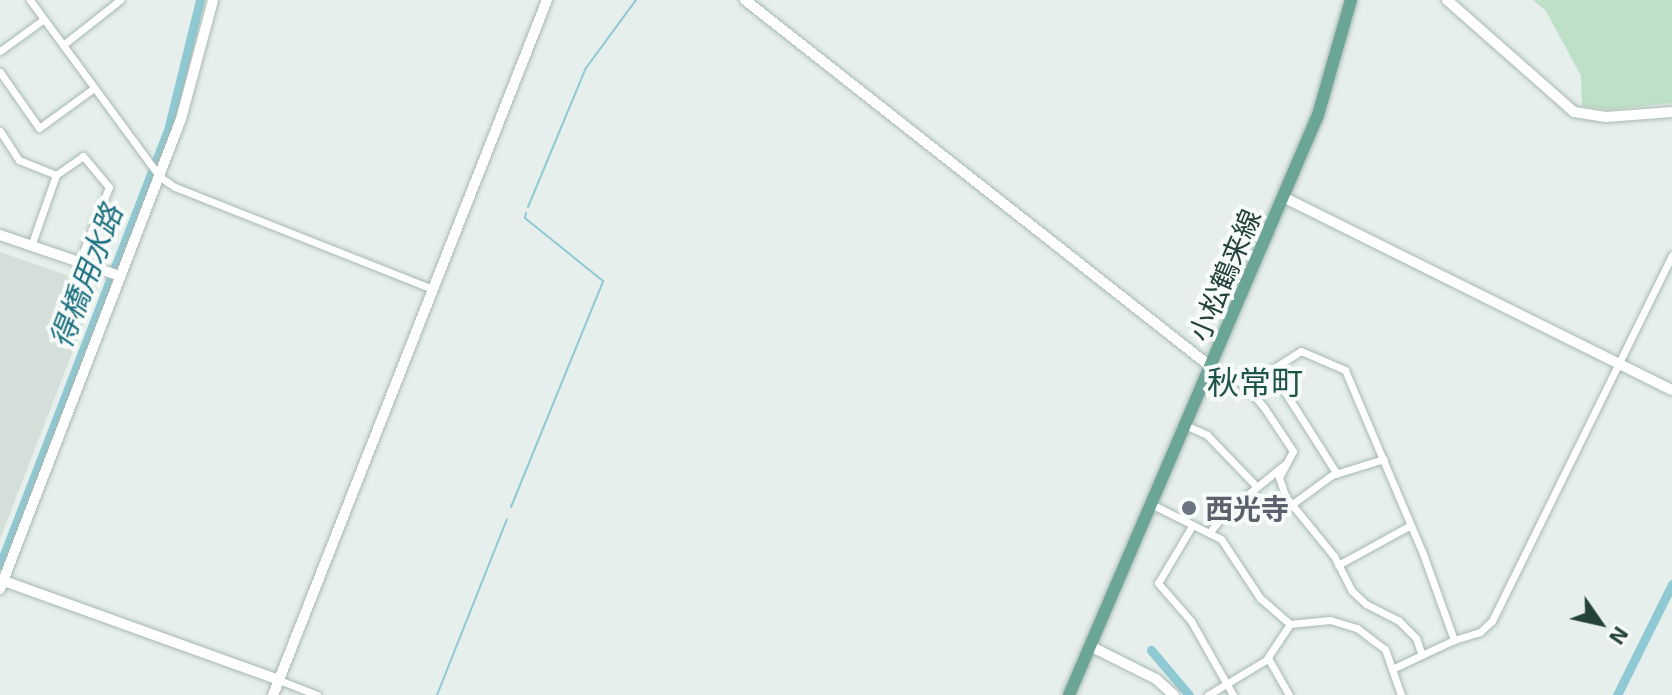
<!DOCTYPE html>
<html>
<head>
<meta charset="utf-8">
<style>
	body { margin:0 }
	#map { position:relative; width:1672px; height:695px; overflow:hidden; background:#e6efeb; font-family:"Exo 2","Noto Sans JP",sans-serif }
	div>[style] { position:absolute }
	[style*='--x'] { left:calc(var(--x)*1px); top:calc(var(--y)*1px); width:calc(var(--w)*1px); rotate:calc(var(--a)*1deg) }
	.built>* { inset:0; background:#d4dfda }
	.green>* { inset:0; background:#bfe0c8 }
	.stream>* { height:2px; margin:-1px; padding:0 1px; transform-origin:1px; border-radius:1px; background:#8ec9d4 }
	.canal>* { height:9px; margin:-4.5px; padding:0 4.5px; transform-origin:4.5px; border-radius:4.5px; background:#8ec9d4 }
	.roads { filter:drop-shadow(0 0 2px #a8b8b2) drop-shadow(0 0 2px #a8b8b2) }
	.street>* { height:7px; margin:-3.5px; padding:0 3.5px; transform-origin:3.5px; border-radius:3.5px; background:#fff }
	.secondary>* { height:10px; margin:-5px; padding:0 5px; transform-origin:5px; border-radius:5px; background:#fff }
	.primary>* { height:12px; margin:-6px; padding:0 6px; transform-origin:6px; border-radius:6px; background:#6aa596 }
	.dots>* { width:22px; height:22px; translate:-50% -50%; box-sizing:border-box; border:4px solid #f7fbf9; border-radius:50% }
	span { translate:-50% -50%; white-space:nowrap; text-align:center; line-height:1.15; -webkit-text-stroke:8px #f7fbf9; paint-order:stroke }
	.street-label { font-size:28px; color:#24423a }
	.worship-label { font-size:28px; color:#5b616d; font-weight:700 }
	.left { translate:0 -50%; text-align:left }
	.water-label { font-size:30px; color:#1c6f80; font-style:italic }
	.quarter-label { font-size:32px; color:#1f5548 }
	.north { position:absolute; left:1560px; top:583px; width:80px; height:80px; -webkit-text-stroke:6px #f7fbf9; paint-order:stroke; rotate:124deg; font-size:22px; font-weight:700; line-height:32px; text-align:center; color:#24423a }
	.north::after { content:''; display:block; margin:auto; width:28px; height:36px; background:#24423a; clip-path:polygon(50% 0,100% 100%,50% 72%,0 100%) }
</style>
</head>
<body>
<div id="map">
	<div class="built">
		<div style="clip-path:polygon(0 252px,98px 286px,0 539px)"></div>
	</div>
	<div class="green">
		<div style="clip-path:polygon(1533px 0,1672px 0,1672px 103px,1609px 110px,1582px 106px,1581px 76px,1546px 11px)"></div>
	</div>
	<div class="stream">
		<div style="--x:528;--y:207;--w:151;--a:-67.4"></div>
		<div style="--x:586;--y:68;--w:84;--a:-53.7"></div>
		<div style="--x:511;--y:507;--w:244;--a:-67.8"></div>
		<div style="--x:603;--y:281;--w:100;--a:-141.1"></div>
		<div style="--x:525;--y:218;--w:5;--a:-79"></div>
		<div style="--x:437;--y:695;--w:189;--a:-68.3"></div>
	</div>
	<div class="canal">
		<div style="--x:0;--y:565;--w:470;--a:-68.9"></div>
		<div style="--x:169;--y:126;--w:130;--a:-76.2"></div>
		<div style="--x:1151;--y:650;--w:59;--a:49.8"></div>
		<div style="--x:1617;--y:695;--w:124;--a:-63.6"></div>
	</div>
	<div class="roads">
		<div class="street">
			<div style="--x:30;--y:0;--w:220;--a:53.7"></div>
			<div style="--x:160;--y:177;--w:18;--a:34"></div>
			<div style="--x:175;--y:187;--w:277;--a:21.6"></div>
			<div style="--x:63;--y:45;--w:73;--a:-38.3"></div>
			<div style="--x:0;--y:51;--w:54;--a:-36"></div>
			<div style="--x:0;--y:72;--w:68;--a:55.1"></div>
			<div style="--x:39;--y:128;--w:68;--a:-36"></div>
			<div style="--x:0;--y:131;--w:35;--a:57"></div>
			<div style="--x:19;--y:160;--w:40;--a:22"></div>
			<div style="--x:56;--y:175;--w:33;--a:-35"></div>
			<div style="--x:83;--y:156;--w:40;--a:50"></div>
			<div style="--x:109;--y:187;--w:81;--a:111.8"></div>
			<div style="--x:31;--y:246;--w:75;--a:-70.6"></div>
			<div style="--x:1211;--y:367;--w:40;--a:28"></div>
			<div style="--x:1246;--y:386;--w:26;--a:50"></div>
			<div style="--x:1263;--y:406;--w:54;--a:56.3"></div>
			<div style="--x:1293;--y:451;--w:30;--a:118"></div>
			<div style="--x:1279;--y:477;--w:20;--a:72"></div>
			<div style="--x:1285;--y:496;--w:77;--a:50.8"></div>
			<div style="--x:1334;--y:556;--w:39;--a:63"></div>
			<div style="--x:1352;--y:591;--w:19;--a:43"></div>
			<div style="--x:1366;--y:604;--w:36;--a:27"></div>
			<div style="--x:1398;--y:620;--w:25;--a:45"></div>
			<div style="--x:1416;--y:638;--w:18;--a:71"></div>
			<div style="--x:1271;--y:370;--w:123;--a:57.6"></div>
			<div style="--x:1246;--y:386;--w:65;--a:-32.5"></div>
			<div style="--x:1301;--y:351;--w:48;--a:23.4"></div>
			<div style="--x:1345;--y:370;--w:197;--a:67"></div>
			<div style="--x:1422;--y:551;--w:95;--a:70.2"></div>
			<div style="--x:1185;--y:425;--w:24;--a:24"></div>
			<div style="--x:1207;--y:435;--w:71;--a:46.1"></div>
			<div style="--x:1151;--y:504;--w:78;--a:26.6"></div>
			<div style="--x:1221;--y:539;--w:71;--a:56.5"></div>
			<div style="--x:1260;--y:598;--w:40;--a:41"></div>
			<div style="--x:1290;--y:624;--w:40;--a:-5.7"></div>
			<div style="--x:1330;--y:620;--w:28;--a:17"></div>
			<div style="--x:1357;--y:628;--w:18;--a:38"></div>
			<div style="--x:1371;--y:639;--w:17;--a:36"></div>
			<div style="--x:1385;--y:649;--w:49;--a:70.8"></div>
			<div style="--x:1291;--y:505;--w:51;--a:-36.2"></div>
			<div style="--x:1332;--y:475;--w:54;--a:-17.1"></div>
			<div style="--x:1192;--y:526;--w:66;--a:120.8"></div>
			<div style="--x:1158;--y:583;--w:50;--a:49"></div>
			<div style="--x:1191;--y:621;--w:85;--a:60.4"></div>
			<div style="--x:1209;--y:533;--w:26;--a:-51"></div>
			<div style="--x:1225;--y:513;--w:76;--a:-39.1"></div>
			<div style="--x:1338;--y:565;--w:83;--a:-28.7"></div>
			<div style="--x:1268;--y:658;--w:43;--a:60.4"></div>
			<div style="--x:1392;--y:669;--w:68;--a:-25.1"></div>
			<div style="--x:1454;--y:640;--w:27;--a:-17"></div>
			<div style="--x:1480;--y:632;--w:16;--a:-43"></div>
			<div style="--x:1492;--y:621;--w:408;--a:-63.8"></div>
			<div style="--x:279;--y:680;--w:41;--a:21.5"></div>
			<div style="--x:1208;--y:695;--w:68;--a:-31.1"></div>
			<div style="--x:1266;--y:660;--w:43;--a:-56.3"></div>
		</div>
		<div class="secondary">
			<div style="--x:745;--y:0;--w:593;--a:38.22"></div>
			<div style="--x:1447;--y:0;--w:169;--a:41.4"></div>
			<div style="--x:1574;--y:112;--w:32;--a:9"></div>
			<div style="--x:1606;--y:117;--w:66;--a:-4.3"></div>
			<div style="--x:1283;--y:197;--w:434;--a:26.4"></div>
			<div style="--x:0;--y:235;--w:127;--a:18.9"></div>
			<div style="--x:4;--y:581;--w:292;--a:19.8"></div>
			<div style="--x:0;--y:589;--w:504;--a:-68.94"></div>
			<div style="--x:181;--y:119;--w:123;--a:-74.9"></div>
			<div style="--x:1090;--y:646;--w:74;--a:26.6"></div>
			<div style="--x:1156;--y:679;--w:24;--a:42"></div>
			<div style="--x:273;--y:695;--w:747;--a:-68.48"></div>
		</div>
		<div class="primary">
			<div style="--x:1069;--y:695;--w:631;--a:-66.77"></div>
			<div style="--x:1318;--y:115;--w:120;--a:-74"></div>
		</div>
	</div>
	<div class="dots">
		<div style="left:1189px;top:508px;background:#6b7280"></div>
	</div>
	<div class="street-label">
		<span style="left:1224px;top:275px;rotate:-67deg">小松鶴来線</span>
	</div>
	<div class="worship-label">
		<span class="left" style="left:1205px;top:508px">西光寺</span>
	</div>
	<div class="water-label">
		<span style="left:85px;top:276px;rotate:-69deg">得橋用水路</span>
	</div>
	<div class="quarter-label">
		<span style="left:1255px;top:381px">秋常町</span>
	</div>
	<div class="north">N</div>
</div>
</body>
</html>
